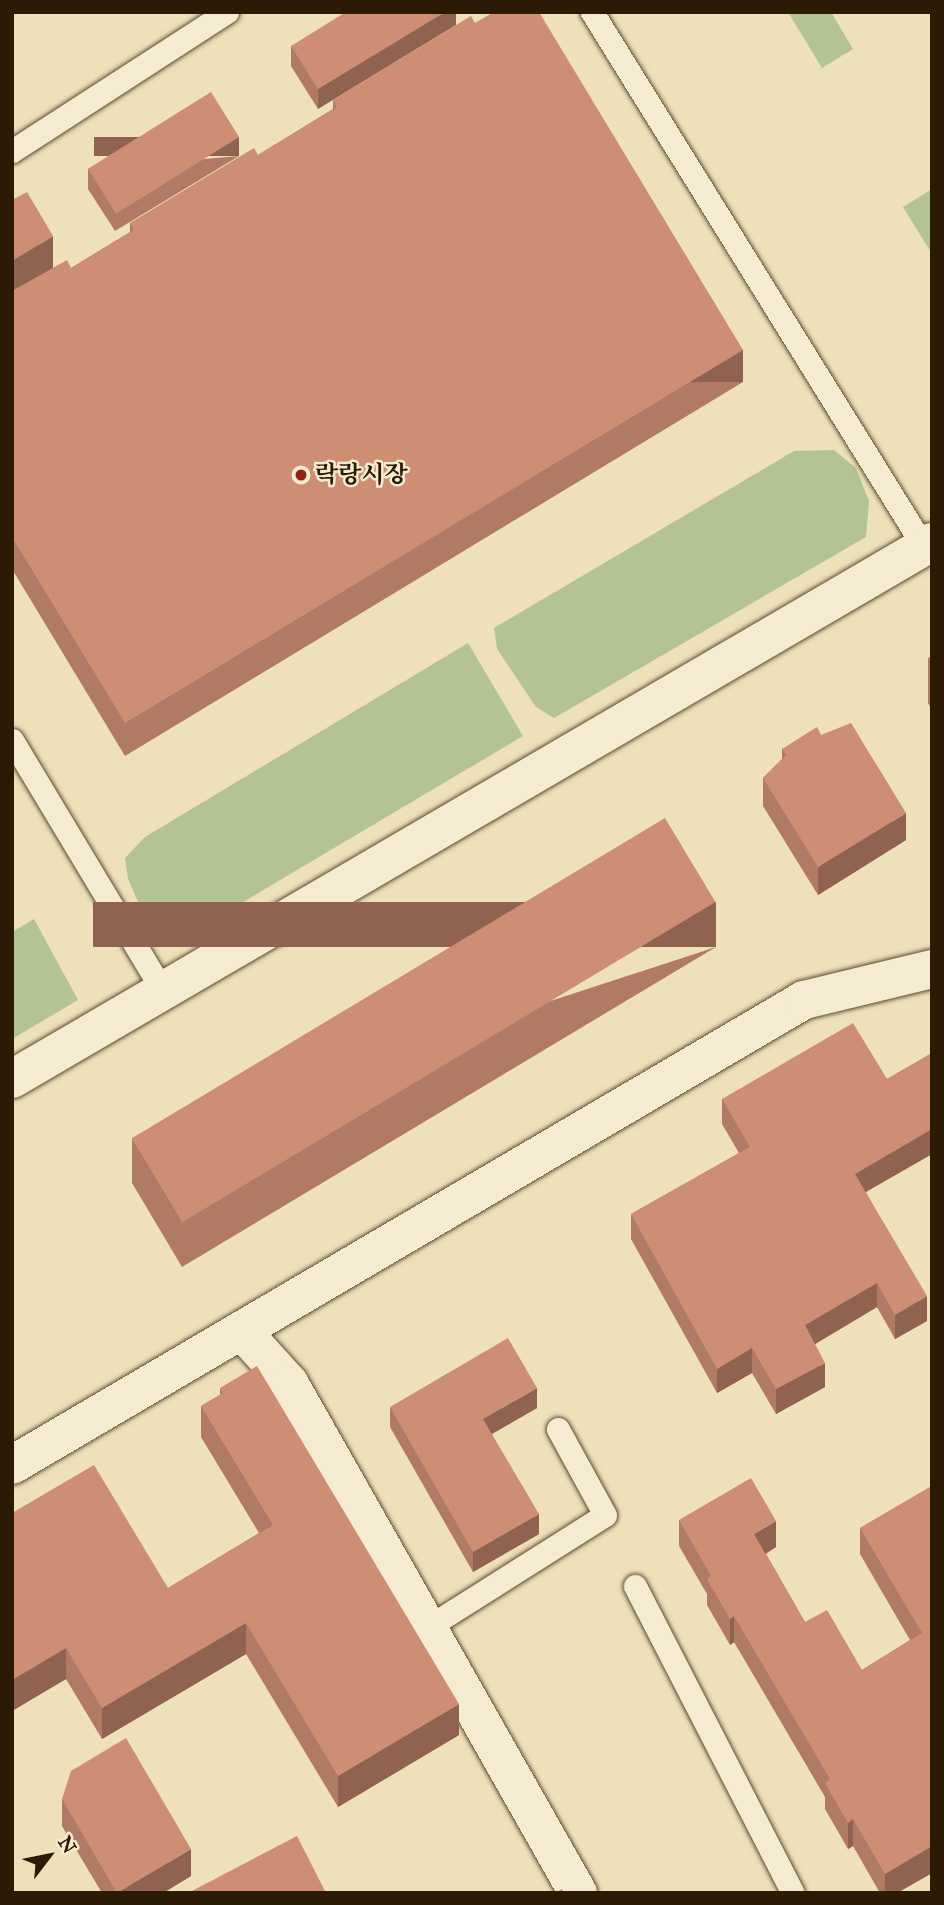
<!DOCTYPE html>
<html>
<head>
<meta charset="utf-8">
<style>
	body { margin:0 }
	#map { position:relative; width:944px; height:1905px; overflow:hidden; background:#eee0b8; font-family:"IM FELL Great Primer","Noto Serif KR",serif }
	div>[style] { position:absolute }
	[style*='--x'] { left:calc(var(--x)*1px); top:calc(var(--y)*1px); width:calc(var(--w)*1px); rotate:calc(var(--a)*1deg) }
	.green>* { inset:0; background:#b3c393 }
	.roads { filter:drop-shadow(0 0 2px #5c4c32) drop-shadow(0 0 2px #5c4c32) }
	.service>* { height:23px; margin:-11.5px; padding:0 11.5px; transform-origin:11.5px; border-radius:11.5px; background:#f4ebd1 }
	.minor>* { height:38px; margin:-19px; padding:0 19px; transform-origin:19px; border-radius:19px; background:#f4ebd1 }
	.wall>* { inset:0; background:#b17a64 }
	.shaded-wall>* { inset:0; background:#906351; transform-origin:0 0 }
	.building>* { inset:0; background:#ce8e74; transform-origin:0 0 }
	.dots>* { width:19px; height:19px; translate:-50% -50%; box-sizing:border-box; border:4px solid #f4ebd1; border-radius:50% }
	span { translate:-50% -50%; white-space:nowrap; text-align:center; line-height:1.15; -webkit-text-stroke:5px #f4ebd1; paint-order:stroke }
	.poi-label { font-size:24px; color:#2b1a06; font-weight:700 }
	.left { translate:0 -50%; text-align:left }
	.frame { position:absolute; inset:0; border:14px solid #2b1a06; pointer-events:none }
	.north { position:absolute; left:14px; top:1821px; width:70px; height:70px; -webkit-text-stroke:5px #f4ebd1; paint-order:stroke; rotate:58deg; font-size:19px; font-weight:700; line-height:28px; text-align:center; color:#2b1a06 }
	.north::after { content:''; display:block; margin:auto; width:24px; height:32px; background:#2b1a06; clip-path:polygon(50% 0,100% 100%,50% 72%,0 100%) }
</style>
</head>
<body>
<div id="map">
	<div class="green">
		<div style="clip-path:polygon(788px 12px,831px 12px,853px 49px,822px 68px)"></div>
		<div style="clip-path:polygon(932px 189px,932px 254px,903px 207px)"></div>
		<div style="clip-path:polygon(834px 450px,856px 468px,869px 501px,866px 537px,554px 718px,536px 707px,497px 649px,494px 628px,794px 451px)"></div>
		<div style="clip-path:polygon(468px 643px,523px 736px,201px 927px,172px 930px,140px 906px,128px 879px,125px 858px,145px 837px)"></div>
		<div style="clip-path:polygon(34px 919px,78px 1000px,12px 1039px,12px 932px)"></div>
	</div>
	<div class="roads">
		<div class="service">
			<div style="--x:592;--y:12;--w:630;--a:58.18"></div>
			<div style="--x:12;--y:151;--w:256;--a:-32.9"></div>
			<div style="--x:12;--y:740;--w:293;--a:59"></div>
			<div style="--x:635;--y:1586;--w:345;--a:62.8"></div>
			<div style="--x:428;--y:1627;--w:209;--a:-32.3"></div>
			<div style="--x:605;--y:1515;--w:98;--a:-118.7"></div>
		</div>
		<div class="minor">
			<div style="--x:12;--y:1079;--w:1065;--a:-30.27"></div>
			<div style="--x:242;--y:1331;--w:70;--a:47.9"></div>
			<div style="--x:289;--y:1383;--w:586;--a:60.46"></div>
			<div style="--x:12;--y:1465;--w:918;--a:-30.42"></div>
			<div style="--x:804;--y:1000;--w:132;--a:-13.6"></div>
		</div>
	</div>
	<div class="wall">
		<div style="clip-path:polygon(456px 12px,318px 109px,291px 66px,291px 46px)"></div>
		<div style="clip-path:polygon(475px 23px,743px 382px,125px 756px,12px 569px,12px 200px,53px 269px,71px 268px,130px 232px,130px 223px,258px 155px,333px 109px,333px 100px)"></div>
		<div style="clip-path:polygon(239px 156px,115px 231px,88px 189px,88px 169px)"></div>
		<div style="clip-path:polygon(932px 656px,932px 710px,928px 703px,928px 658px)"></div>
		<div style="clip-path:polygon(821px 735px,906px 840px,818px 895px,763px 806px,763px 778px,782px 759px,782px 749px)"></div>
		<div style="clip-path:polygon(716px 947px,182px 1267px,132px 1183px,132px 1138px)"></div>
		<div style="clip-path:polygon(932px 1053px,932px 1154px,866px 1192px,927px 1321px,895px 1339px,877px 1307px,815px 1344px,825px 1387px,776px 1414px,752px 1373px,717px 1393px,631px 1239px,631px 1214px,739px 1153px,722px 1124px,722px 1099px,887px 1079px)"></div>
		<div style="clip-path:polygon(220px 1388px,459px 1735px,338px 1807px,246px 1654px,102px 1739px,66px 1679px,12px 1711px,12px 1513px,168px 1588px,259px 1533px,201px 1437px,201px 1406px,220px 1395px)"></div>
		<div style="clip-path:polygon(390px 1407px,537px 1408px,492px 1434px,539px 1534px,473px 1572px,390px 1427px)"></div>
		<div style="clip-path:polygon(932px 1486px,932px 1873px,897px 1893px,880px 1893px,853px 1846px,848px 1849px,825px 1809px,825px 1797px,734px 1642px,730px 1645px,707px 1605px,707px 1594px,679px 1546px,679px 1520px,776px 1547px,766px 1554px,805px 1622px,862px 1670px,910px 1640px,860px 1554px,860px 1528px)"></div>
		<div style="clip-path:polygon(62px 1799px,191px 1876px,163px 1893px,102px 1893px,62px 1826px)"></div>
	</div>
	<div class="shaded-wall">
		<div style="clip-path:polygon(445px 12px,456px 12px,456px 25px,318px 109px,318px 89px)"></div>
		<div style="left:239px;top:137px;width:19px;height:145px;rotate:90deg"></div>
		<div style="clip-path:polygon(53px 236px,53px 269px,12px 294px,12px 261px)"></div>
		<div style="left:743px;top:350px;width:32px;height:722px;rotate:90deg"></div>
		<div style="clip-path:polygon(906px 813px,906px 840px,818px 895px,818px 867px)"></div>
		<div style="left:716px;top:902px;width:45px;height:623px;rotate:90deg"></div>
		<div style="clip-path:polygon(932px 1129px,932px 1154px,855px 1198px,855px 1174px)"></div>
		<div style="clip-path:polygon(877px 1283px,877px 1307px,805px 1350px,805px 1325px)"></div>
		<div style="clip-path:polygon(927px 1296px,927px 1321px,895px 1339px,895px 1315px)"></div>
		<div style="clip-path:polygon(752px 1348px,752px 1373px,717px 1393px,717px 1369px)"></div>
		<div style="clip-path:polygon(825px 1363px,825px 1387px,776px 1414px,776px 1389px)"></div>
		<div style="clip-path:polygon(537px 1388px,537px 1408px,483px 1439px,483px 1419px)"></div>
		<div style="clip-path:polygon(539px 1514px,539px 1534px,473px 1572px,473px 1552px)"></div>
		<div style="clip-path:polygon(776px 1521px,776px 1547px,754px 1560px,754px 1534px)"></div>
		<div style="clip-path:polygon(734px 1616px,734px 1642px,730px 1645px,730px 1619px)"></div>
		<div style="clip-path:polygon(246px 1623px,246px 1654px,102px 1739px,102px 1708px)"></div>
		<div style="clip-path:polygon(66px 1648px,66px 1679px,12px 1711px,12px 1680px)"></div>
		<div style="clip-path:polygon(459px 1704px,459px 1735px,338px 1807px,338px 1776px)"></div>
		<div style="clip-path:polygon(853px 1819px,853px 1846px,848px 1849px,848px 1823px)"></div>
		<div style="clip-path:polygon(932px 1846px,932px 1873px,897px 1893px,885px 1893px,885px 1874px)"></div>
		<div style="clip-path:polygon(191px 1849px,191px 1876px,163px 1893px,117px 1893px)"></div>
	</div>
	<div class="building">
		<div style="clip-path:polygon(346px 12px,445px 12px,318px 89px,291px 46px)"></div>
		<div style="clip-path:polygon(494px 12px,539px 12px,743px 350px,125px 723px,12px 537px,12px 291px,67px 260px,71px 268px,134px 230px,130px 223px,254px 148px,258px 155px,337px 107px,333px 100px,471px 16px,475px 23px)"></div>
		<div style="left:211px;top:92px;width:53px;height:145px;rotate:58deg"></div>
		<div style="clip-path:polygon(27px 192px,53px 236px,12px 261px,12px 200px)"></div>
		<div style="clip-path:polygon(932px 656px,932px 665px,928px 658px)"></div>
		<div style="clip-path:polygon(851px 723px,906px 813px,818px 867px,763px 778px,786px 755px,782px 749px,817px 727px,821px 735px)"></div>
		<div style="left:665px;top:818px;width:98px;height:622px;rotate:59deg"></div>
		<div style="clip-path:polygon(853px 1023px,887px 1079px,932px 1053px,932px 1129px,855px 1174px,927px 1296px,895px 1315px,877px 1283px,805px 1325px,825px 1363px,776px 1389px,752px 1348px,717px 1369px,631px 1214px,750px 1147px,722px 1099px)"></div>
		<div style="clip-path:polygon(508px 1338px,537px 1388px,483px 1419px,539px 1514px,473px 1552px,390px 1407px)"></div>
		<div style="clip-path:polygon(257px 1366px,459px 1704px,338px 1776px,246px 1623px,102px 1708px,66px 1648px,12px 1680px,12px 1513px,94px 1465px,168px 1588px,273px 1525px,201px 1406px,223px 1393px,220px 1388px)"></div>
		<div style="clip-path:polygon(751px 1478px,776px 1521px,754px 1534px,805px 1622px,827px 1610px,862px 1670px,922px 1633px,860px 1528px,932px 1486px,932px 1846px,885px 1874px,853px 1819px,848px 1823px,825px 1783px,830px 1779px,734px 1616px,730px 1619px,707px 1579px,711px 1576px,679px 1520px)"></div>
		<div style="clip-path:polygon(126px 1738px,191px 1849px,117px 1893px,62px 1799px,71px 1771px)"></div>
		<div style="clip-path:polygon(297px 1836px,326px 1893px,188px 1893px)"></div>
		<div style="clip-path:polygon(562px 1889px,564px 1893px,555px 1893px)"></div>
	</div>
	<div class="dots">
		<div style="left:301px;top:475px;background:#8f2418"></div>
	</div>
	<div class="poi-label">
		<span class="left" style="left:315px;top:475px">락랑시장</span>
	</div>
	<div class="frame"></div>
	<div class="north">N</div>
</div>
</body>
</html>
